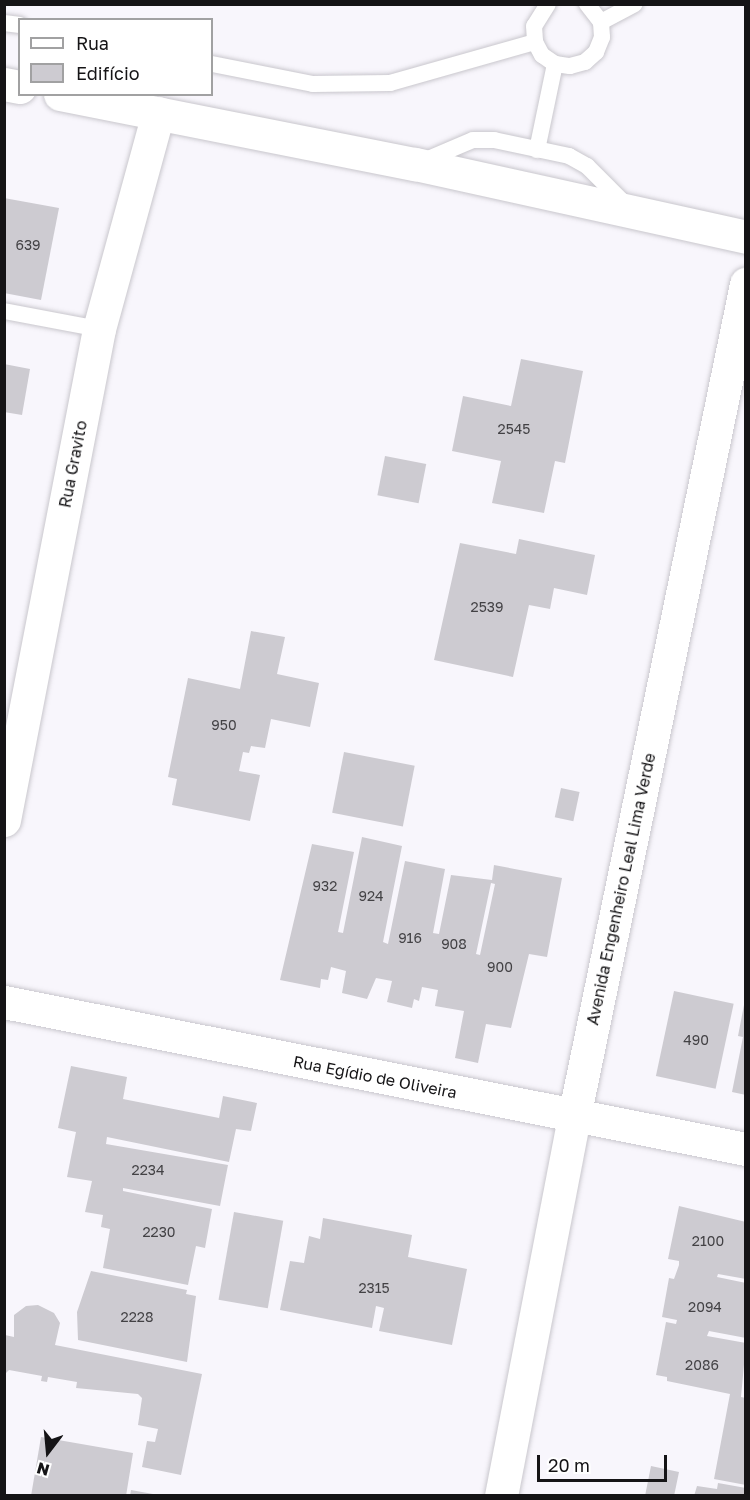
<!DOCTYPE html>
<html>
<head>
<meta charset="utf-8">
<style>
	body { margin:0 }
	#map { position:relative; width:750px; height:1500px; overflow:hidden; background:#f8f6fc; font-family:"Golos Text",sans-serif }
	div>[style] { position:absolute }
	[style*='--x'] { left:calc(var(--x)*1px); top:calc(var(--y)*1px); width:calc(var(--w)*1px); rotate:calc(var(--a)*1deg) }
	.building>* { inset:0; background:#cdcbd1; transform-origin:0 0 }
	.roads { filter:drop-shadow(0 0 2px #c9c7cd) drop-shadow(0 0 2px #c9c7cd) }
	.lane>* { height:16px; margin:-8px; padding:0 8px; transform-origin:8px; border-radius:8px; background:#fff }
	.street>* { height:33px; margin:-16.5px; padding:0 16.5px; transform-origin:16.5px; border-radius:16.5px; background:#fff }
	.secondary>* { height:33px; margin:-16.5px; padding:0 16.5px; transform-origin:16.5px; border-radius:16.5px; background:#fff }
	span { translate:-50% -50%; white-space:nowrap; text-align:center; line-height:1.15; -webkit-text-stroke:4.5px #fff; paint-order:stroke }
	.number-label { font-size:14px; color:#434245 }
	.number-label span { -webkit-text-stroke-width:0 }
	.street-label { font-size:16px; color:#151416 }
	.frame { position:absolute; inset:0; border:6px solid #151416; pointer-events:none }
	.legend { position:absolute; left:18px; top:18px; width:195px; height:78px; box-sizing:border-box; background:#fff; border:2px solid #a1a1a2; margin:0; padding:8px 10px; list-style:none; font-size:18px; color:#151416 }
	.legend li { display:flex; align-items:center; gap:12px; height:30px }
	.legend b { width:30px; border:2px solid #a1a1a2 }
	.north { position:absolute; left:18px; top:1422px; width:60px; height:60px; -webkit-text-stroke:4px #fff; paint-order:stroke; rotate:196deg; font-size:16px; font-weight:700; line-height:24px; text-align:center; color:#151416 }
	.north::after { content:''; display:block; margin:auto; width:21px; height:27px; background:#151416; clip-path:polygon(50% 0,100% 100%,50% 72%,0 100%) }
	.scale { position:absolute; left:537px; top:1455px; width:130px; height:27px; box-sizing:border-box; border:3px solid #151416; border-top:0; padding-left:8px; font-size:18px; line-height:21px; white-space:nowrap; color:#151416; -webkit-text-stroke:4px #fff; paint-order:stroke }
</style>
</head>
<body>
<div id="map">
	<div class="building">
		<div style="clip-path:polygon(4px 198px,59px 208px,41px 300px,4px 293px)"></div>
		<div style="clip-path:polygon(521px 359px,583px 371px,565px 463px,555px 461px,544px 513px,492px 503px,501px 461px,452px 451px,463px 396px,511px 406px)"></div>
		<div style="clip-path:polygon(4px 364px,30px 369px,22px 415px,4px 412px)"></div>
		<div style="left:385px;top:456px;width:42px;height:40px;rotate:11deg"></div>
		<div style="clip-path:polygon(519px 539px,595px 555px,587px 595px,554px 588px,550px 609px,529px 605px,513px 677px,434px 660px,460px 543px,516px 554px)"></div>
		<div style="clip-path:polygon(251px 631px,285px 637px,277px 674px,319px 683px,310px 727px,271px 719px,265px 748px,251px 746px,249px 753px,243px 752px,239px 771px,260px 775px,250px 821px,172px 805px,177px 779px,168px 777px,188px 678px,240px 689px)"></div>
		<div style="left:344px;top:752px;width:72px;height:62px;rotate:11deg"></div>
		<div style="left:561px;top:788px;width:19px;height:30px;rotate:12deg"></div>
		<div style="clip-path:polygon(evenodd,362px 837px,402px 846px,383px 942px,388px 944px,405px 861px,445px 869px,433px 933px,439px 934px,451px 875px,492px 880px,494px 865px,562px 878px,547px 957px,529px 954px,511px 1028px,486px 1024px,478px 1063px,455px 1058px,464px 1011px,435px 1006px,438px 990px,422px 987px,419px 1001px,414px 999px,412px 1008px,387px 1002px,392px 981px,376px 978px,367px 999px,342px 993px,346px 971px,331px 967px,328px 980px,321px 979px,320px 988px,280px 980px,312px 844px,354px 852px,338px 932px,343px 933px,362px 837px,491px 883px,495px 884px,480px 955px,476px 954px,491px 883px)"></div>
		<div style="left:674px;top:991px;width:61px;height:87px;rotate:12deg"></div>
		<div style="clip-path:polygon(744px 1005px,746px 1005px,746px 1095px,732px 1092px,743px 1037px,738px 1036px)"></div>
		<div style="clip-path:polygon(71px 1066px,127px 1077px,123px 1099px,219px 1118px,223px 1096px,257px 1103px,251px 1131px,236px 1129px,229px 1162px,107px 1137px,106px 1144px,228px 1165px,220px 1206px,123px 1188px,123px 1191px,212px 1209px,205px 1248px,196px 1246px,188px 1285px,103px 1268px,110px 1229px,101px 1227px,103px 1215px,85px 1212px,92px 1181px,67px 1177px,76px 1132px,58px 1128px)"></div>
		<div style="clip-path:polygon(679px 1206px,746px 1222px,746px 1279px,718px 1274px,717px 1277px,746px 1283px,746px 1338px,709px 1331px,707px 1336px,746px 1343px,741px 1397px,746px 1398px,746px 1485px,714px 1479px,730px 1394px,667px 1381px,667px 1377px,656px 1375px,666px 1322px,676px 1324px,677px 1320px,662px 1317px,669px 1278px,674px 1279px,679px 1265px,679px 1261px,668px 1259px)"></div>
		<div style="left:234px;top:1212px;width:50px;height:89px;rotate:10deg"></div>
		<div style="clip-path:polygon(323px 1218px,412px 1235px,408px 1257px,467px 1269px,452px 1345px,379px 1331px,384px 1308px,376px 1306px,372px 1328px,280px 1310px,290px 1261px,304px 1263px,309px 1236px,320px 1239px)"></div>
		<div style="clip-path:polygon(91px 1271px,187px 1290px,186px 1294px,196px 1296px,187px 1362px,78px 1340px,77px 1312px)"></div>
		<div style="clip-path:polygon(38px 1305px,54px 1313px,60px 1323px,55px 1345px,202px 1374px,181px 1475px,142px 1467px,147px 1441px,155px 1442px,158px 1429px,138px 1425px,142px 1398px,138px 1394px,76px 1388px,77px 1382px,48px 1377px,47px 1382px,41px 1381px,42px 1376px,9px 1370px,5px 1374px,5px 1335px,14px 1337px,14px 1315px,26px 1306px)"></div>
		<div style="clip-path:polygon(41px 1437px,133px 1453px,126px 1496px,31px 1496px)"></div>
		<div style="clip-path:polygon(651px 1466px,679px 1472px,674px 1496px,645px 1496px)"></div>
		<div style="clip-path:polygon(718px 1483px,746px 1488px,746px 1496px,694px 1496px,697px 1486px,717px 1489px)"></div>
		<div style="clip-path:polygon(131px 1490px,153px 1494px,153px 1496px,130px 1496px)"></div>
	</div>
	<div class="roads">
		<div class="lane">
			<div style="--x:548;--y:4;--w:26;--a:122"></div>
			<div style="--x:534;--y:26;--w:16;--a:86"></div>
			<div style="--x:535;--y:42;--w:15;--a:62"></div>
			<div style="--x:542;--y:55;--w:16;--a:35"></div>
			<div style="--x:555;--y:64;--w:15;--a:8"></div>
			<div style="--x:570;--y:66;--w:16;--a:-15"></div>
			<div style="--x:585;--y:62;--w:15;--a:-42"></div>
			<div style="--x:596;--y:52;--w:16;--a:-68"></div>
			<div style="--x:602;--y:37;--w:15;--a:-94"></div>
			<div style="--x:601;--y:22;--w:23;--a:-128"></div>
			<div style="--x:601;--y:22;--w:38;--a:-28"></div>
			<div style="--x:4;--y:23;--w:16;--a:7"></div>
			<div style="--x:212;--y:64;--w:103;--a:11.2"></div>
			<div style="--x:313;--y:84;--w:77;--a:-0.7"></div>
			<div style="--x:390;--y:83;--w:151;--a:-15.8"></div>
			<div style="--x:537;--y:150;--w:88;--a:-78.2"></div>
			<div style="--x:421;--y:162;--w:56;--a:-22.9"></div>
			<div style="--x:473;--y:140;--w:21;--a:0"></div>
			<div style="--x:494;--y:140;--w:77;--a:12"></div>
			<div style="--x:569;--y:156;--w:21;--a:29"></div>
			<div style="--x:587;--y:166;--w:55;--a:45"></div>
			<div style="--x:4;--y:311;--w:97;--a:10.7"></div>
		</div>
		<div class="street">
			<div style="--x:4;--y:84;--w:16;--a:11"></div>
			<div style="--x:60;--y:94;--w:362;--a:11.2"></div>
			<div style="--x:415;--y:164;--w:339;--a:12.4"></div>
			<div style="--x:4;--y:820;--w:500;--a:-79.05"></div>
			<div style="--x:99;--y:329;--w:224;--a:-74.7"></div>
			<div style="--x:4;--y:1002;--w:756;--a:11.21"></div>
		</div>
		<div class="secondary">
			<div style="--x:501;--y:1496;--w:386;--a:-79.1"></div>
			<div style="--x:574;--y:1117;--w:851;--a:-78.33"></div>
		</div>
	</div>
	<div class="number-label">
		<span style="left:28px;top:245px">639</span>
		<span style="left:514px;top:429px">2545</span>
		<span style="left:487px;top:607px">2539</span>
		<span style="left:224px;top:725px">950</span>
		<span style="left:325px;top:886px">932</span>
		<span style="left:371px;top:896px">924</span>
		<span style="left:410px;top:938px">916</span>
		<span style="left:454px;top:944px">908</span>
		<span style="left:500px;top:967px">900</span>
		<span style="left:696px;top:1040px">490</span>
		<span style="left:148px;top:1170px">2234</span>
		<span style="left:159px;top:1232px">2230</span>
		<span style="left:708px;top:1241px">2100</span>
		<span style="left:374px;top:1288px">2315</span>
		<span style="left:705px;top:1307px">2094</span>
		<span style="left:137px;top:1317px">2228</span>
		<span style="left:702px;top:1365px">2086</span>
	</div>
	<div class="street-label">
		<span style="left:73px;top:464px;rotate:-79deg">Rua Gravito</span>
		<span style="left:621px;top:889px;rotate:-78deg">Avenida Engenheiro Leal Lima Verde</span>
		<span style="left:375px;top:1077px;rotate:11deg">Rua Egídio de Oliveira</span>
	</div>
	<div class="frame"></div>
	<ul class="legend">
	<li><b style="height:8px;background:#fff"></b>Rua</li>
	<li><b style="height:16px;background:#cdcbd1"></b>Edifício</li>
	</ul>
	<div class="north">N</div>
	<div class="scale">20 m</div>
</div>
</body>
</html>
